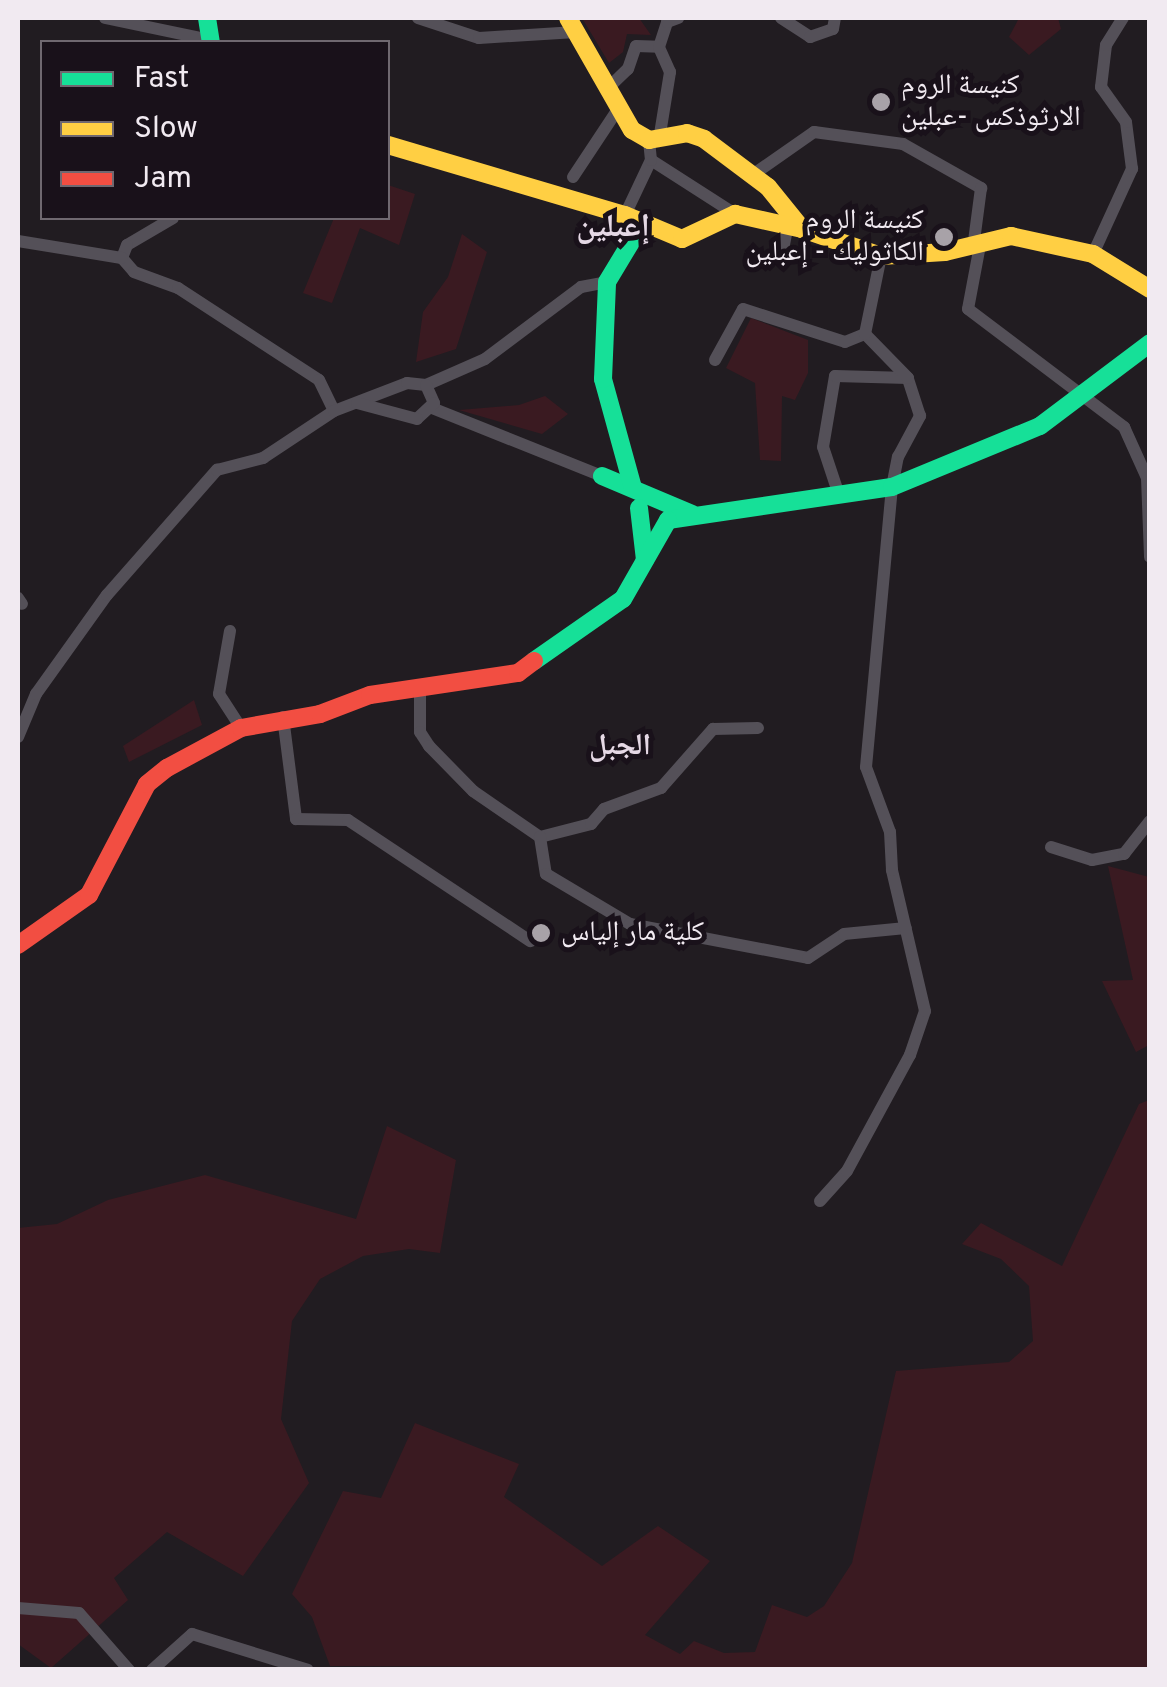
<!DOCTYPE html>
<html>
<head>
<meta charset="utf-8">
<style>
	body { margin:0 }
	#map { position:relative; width:1167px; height:1687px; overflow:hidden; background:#211c21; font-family:Overpass,"Noto Naskh Arabic",sans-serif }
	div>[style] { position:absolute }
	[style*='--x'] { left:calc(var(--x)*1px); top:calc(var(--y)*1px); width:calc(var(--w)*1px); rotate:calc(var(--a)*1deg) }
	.green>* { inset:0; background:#3a1a21 }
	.street>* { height:12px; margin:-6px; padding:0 6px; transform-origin:6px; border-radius:6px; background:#545058 }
	.fast>* { height:18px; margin:-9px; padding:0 9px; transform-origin:9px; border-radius:9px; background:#16e098 }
	.slow>* { height:18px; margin:-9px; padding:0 9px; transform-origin:9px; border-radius:9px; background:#ffcf43 }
	.jam>* { height:18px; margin:-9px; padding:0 9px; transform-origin:9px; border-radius:9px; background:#f24e42 }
	.dots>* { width:28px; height:28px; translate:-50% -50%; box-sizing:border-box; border:5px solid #19111a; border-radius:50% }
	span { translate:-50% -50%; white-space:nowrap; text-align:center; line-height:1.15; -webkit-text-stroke:10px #19111a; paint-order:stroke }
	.poi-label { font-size:28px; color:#f1eaf1 }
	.left { translate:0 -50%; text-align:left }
	.right { translate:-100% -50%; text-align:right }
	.neighbourhood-label { font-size:30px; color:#e5d8e5; font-weight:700 }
	.quarter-label { font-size:32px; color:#e5d8e5; font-weight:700 }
	.frame { position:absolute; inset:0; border:20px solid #f1eaf1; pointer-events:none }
	.legend { position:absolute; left:40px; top:40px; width:350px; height:180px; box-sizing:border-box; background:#19111a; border:2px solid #6f6870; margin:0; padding:12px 18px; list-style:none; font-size:30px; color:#f1eaf1 }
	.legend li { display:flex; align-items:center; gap:20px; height:50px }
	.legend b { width:50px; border:2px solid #6f6870 }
</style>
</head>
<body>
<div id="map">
	<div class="green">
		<div style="clip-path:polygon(582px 18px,639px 18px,651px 35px,627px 34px,623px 52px,609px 63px)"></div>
		<div style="clip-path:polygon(1019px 18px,1058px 18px,1061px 29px,1029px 55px,1009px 37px)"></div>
		<div style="clip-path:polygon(388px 185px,415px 194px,399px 245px,360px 228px,332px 303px,303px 293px,334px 218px,388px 218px)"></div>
		<div style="clip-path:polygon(462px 234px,487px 252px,456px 349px,416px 362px,423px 312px,448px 277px)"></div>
		<div style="clip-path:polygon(751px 318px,808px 340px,808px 373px,795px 400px,782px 396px,781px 461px,760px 460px,755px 383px,726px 368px)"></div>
		<div style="clip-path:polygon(545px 396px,568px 414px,542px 434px,459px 410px,519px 405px)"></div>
		<div style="clip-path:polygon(194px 700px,202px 725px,129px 762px,123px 746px)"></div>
		<div style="clip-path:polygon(1108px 866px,1149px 877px,1149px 1045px,1136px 1052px,1102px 981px,1133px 980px)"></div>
		<div style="clip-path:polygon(1149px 1100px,1149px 1669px,330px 1666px,312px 1617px,292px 1594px,343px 1491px,381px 1498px,415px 1423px,519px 1464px,504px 1497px,602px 1566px,658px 1526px,710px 1561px,645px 1635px,680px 1654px,694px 1641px,724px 1653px,755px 1652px,772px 1605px,807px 1617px,824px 1606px,852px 1563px,896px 1371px,1009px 1362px,1033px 1341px,1029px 1286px,1001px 1259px,962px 1244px,981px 1223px,1062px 1266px,1139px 1104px)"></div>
		<div style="clip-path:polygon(387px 1126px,456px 1160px,440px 1253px,409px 1249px,363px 1256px,320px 1279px,292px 1321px,281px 1419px,309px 1483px,243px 1576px,167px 1532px,114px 1578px,128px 1600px,51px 1668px,18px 1644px,18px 1228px,57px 1224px,108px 1200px,205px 1175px,356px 1219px)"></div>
	</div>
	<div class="street">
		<div style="--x:105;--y:18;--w:107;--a:11.8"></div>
		<div style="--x:418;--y:18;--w:64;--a:18.2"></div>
		<div style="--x:479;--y:38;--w:97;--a:-3.5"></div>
		<div style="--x:781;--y:18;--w:35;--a:33"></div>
		<div style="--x:810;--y:37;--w:24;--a:-19"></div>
		<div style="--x:833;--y:29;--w:11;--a:-80"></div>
		<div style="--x:607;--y:89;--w:29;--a:-44"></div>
		<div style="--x:628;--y:69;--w:24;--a:-71"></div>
		<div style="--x:636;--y:46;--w:23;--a:2"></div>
		<div style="--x:660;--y:134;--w:63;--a:-80.8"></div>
		<div style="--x:670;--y:72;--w:27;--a:-114"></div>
		<div style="--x:659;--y:47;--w:26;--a:-72"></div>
		<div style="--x:667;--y:22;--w:12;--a:-20"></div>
		<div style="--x:651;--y:160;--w:100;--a:32.7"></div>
		<div style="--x:751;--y:176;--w:77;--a:-34.9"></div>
		<div style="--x:814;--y:132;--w:90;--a:7.7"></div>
		<div style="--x:903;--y:144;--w:90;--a:29.4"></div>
		<div style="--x:981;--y:188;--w:53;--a:97.5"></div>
		<div style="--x:573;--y:177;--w:78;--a:-56.5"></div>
		<div style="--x:625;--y:215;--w:61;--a:-64.7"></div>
		<div style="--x:651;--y:160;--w:20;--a:-96"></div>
		<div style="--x:173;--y:218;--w:53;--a:149.6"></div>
		<div style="--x:127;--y:245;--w:14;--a:111"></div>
		<div style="--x:122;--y:258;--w:18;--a:49"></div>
		<div style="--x:134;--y:272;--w:47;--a:20"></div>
		<div style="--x:178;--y:288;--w:168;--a:33.1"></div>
		<div style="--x:319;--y:380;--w:34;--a:64"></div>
		<div style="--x:981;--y:240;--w:70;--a:100.7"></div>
		<div style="--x:968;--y:309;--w:196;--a:37.1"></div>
		<div style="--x:1124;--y:427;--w:56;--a:65.7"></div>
		<div style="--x:1147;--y:478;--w:79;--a:87.8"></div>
		<div style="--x:18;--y:241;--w:105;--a:9.3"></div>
		<div style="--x:1093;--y:254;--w:94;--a:-65.4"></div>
		<div style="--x:1132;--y:169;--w:47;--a:-97.3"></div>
		<div style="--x:1126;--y:122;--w:43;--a:-125.5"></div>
		<div style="--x:1101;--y:87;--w:42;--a:-83.2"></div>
		<div style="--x:1106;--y:45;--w:32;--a:-58"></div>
		<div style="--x:781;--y:260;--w:33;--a:-79"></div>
		<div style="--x:715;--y:360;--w:58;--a:-61.2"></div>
		<div style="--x:743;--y:309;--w:107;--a:17.9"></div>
		<div style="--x:845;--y:342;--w:22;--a:-22"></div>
		<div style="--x:426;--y:385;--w:64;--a:-23.8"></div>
		<div style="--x:485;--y:359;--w:120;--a:-36.9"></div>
		<div style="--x:581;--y:287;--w:26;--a:-11"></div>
		<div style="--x:432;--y:408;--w:183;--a:21.8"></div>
		<div style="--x:838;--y:492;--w:47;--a:-108.4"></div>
		<div style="--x:823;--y:447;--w:72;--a:-80.4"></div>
		<div style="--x:835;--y:376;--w:73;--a:1.6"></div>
		<div style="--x:18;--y:598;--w:7;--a:56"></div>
		<div style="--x:230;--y:631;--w:64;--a:99.9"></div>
		<div style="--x:219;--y:694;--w:40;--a:57.1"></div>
		<div style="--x:420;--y:687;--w:45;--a:90"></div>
		<div style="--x:420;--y:732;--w:17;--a:57"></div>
		<div style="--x:429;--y:746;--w:63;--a:45.6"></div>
		<div style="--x:473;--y:791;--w:81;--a:34.5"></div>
		<div style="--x:540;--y:837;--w:53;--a:-14.3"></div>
		<div style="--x:591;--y:824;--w:20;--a:-49"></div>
		<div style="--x:604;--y:809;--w:61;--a:-20.2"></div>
		<div style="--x:661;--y:788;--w:79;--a:-48.6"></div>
		<div style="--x:713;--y:729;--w:45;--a:-1.3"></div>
		<div style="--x:283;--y:717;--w:103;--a:82.7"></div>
		<div style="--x:296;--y:819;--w:52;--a:1.1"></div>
		<div style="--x:348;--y:820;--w:219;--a:33.6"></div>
		<div style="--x:18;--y:737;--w:47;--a:-67.3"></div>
		<div style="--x:36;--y:694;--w:122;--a:-54.4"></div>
		<div style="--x:107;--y:595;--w:167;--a:-48.7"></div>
		<div style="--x:217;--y:470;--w:48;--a:-14.6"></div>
		<div style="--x:263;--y:458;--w:85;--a:-33.5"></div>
		<div style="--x:334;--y:411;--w:78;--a:-21"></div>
		<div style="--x:407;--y:383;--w:19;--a:6"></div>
		<div style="--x:426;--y:385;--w:20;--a:66"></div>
		<div style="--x:434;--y:403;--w:23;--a:137"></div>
		<div style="--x:417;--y:419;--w:62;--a:-165.1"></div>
		<div style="--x:540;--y:837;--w:37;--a:81"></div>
		<div style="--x:546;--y:874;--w:98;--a:30.8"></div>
		<div style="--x:630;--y:924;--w:181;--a:10.8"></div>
		<div style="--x:808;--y:958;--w:43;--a:-33.7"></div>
		<div style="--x:844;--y:934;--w:62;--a:-5.5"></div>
		<div style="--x:1051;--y:847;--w:43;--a:17.6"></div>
		<div style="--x:1092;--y:860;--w:33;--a:-11"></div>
		<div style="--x:1124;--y:854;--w:42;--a:-51.8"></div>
		<div style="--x:820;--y:1201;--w:40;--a:-48"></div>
		<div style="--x:847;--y:1171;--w:132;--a:-61.5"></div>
		<div style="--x:910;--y:1055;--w:46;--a:-71.2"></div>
		<div style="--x:925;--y:1011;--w:145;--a:-103.2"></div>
		<div style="--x:892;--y:870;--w:38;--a:-93"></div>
		<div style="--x:890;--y:832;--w:69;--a:-110.3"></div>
		<div style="--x:866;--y:767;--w:281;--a:-84.7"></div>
		<div style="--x:892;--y:487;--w:31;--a:-79"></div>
		<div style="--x:898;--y:457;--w:47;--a:-61.8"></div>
		<div style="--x:920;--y:416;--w:40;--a:-108"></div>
		<div style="--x:908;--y:378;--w:62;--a:-134.3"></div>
		<div style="--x:865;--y:334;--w:80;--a:-78.4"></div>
		<div style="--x:18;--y:1608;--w:61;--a:4.7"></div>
		<div style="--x:79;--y:1613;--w:76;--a:48.7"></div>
		<div style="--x:152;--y:1670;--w:54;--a:-42"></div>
		<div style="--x:192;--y:1634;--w:121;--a:17.2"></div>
	</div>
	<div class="fast">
		<div style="--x:207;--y:18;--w:24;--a:81"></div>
		<div style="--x:602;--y:476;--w:98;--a:22.9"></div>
		<div style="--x:633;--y:488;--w:113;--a:-105.4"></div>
		<div style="--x:603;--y:379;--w:97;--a:-87.6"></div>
		<div style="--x:607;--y:282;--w:68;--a:-58.9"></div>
		<div style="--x:639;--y:508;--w:52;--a:83.4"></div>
		<div style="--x:668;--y:520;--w:226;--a:-8.4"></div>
		<div style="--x:892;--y:487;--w:160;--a:-22.4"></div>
		<div style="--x:1040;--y:426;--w:138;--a:-37"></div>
		<div style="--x:534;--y:661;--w:108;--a:-34.9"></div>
		<div style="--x:623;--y:599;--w:91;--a:-60.3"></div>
	</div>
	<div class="slow">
		<div style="--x:568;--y:18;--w:129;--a:60.3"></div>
		<div style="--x:632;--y:130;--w:20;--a:30"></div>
		<div style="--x:649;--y:140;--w:39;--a:-10"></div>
		<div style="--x:687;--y:133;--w:18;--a:19"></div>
		<div style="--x:704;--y:139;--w:80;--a:36.9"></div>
		<div style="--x:768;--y:187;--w:54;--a:51"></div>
		<div style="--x:802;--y:229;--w:83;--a:18.9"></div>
		<div style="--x:881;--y:256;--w:64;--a:-3.6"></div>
		<div style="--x:945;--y:252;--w:68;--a:-13.6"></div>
		<div style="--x:1011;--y:236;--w:84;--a:12.4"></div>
		<div style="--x:1093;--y:254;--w:67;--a:31.6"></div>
		<div style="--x:388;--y:145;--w:247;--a:16.5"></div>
		<div style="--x:625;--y:215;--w:62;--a:22.8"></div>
		<div style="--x:682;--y:239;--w:59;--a:-25.3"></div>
		<div style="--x:735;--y:214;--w:69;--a:12.6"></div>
	</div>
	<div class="jam">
		<div style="--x:18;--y:945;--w:87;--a:-35.2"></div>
		<div style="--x:89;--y:895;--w:125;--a:-62.4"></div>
		<div style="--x:147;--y:784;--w:26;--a:-39"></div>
		<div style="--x:167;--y:768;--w:84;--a:-28.4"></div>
		<div style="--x:241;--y:728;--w:80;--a:-10"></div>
		<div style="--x:320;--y:714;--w:53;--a:-20.8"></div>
		<div style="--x:370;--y:695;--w:150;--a:-8.5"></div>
		<div style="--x:518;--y:673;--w:20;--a:-37"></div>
	</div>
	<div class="dots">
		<div style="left:881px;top:102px;background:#a8a2a8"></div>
		<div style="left:944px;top:237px;background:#a8a2a8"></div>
		<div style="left:541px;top:933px;background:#a8a2a8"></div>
	</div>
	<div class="poi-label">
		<span class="left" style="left:901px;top:102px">كنيسة الروم<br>الارثوذكس -عبلين</span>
		<span class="right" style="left:924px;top:237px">كنيسة الروم<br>الكاثوليك - إعبلين</span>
		<span class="left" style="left:561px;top:933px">كلية مار إلياس</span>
	</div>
	<div class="neighbourhood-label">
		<span style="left:620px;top:747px">الجبل</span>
	</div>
	<div class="quarter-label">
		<span style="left:613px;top:228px">إعبلين</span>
	</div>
	<div class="frame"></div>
	<ul class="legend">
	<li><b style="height:12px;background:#16e098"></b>Fast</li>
	<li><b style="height:12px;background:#ffcf43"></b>Slow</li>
	<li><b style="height:12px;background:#f24e42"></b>Jam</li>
	</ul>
</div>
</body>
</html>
